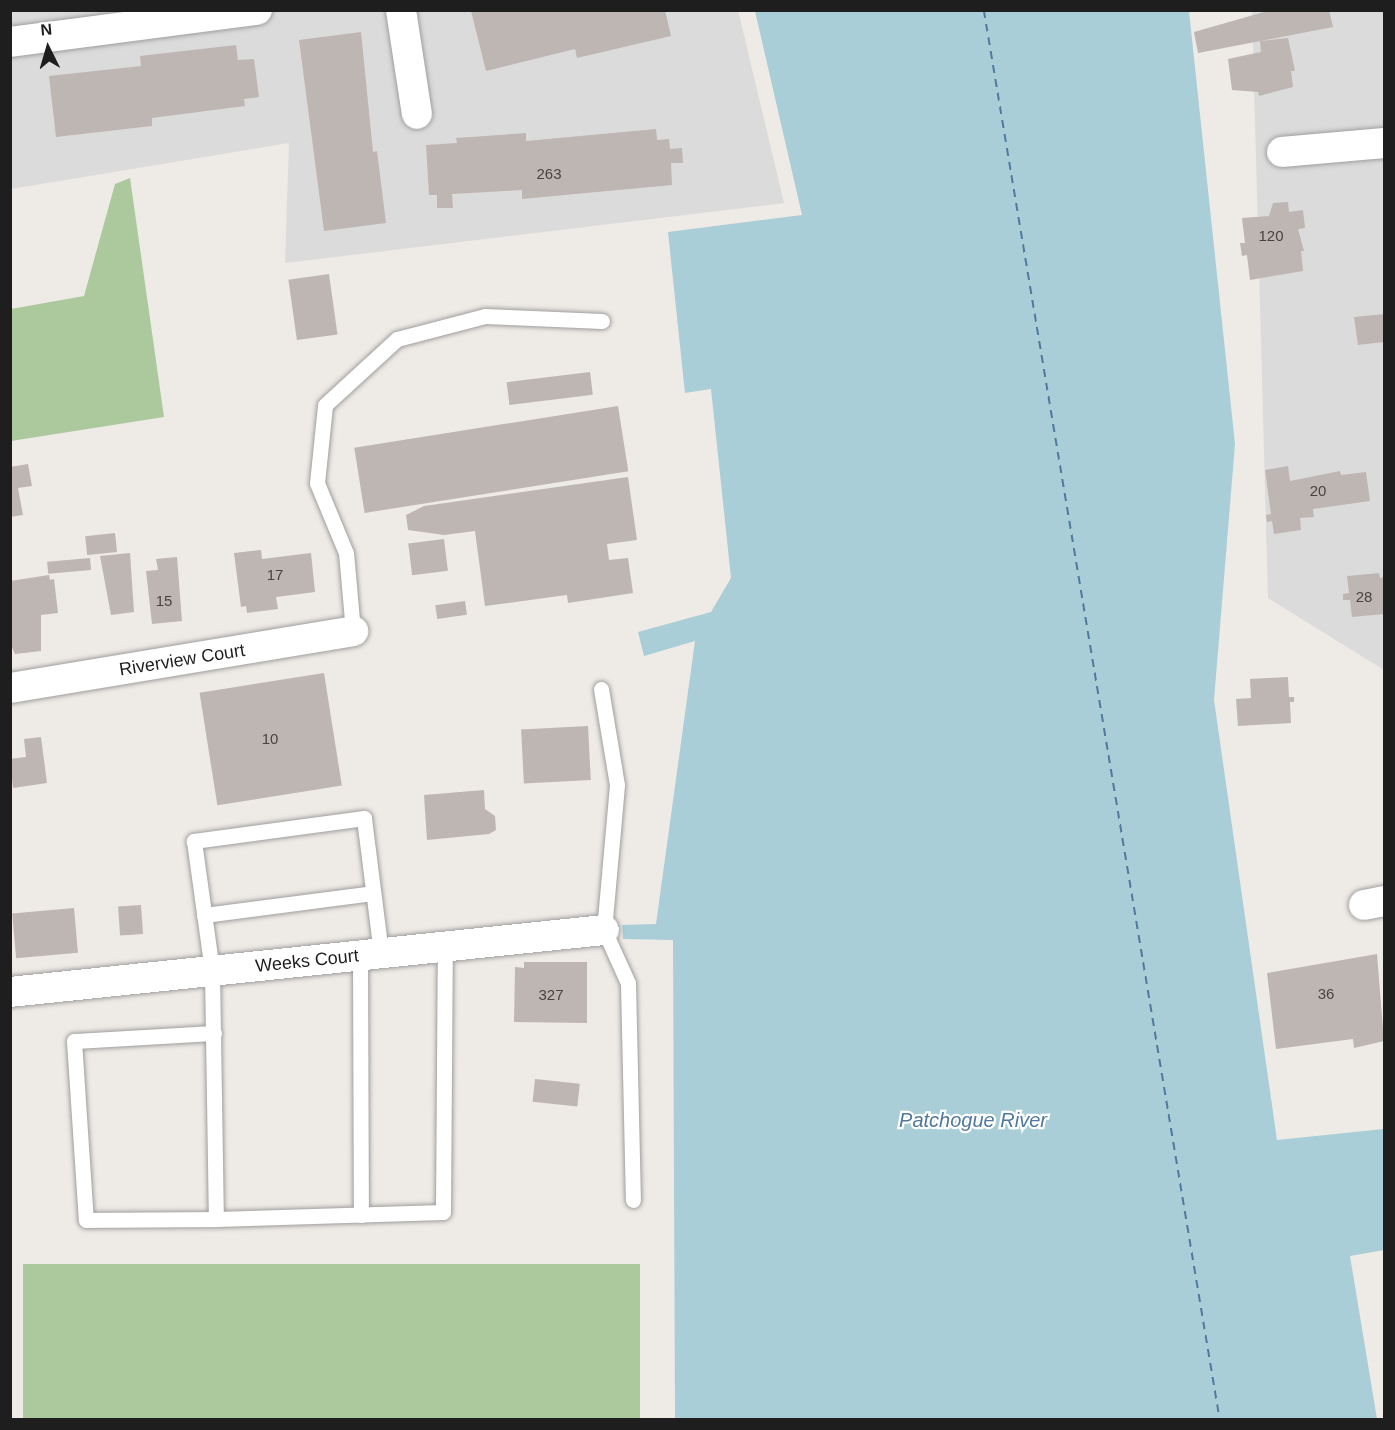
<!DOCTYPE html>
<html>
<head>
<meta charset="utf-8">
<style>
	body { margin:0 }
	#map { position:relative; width:1395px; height:1430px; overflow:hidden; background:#eeeae5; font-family:Helvetica,sans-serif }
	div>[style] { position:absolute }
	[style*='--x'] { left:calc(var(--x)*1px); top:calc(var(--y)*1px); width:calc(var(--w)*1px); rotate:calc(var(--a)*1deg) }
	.residential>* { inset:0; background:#dcdbdb }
	.forest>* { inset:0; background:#acc99d; transform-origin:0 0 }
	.water>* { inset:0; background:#a9ced7 }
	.ferry>* { height:1.5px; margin-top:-0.75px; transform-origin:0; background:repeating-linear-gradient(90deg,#51799d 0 8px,transparent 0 14px) }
	.building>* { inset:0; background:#beb6b2; transform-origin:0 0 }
	.roads { filter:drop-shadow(0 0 2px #9f9f9f) drop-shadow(0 0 2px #9f9f9f) }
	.lane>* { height:15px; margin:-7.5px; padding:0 7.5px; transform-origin:7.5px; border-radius:7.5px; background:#fff }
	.street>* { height:30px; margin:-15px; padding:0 15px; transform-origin:15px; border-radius:15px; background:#fff }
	span { translate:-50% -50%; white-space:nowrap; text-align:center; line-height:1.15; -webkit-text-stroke:4.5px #fff; paint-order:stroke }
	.number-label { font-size:15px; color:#464443 }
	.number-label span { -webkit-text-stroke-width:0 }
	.street-label { font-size:18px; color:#1e1e1e }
	.water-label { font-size:20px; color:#51799d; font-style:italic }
	.frame { position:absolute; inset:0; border:12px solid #1e1e1e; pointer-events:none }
	.north { position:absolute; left:18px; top:18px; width:60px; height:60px; -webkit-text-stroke:4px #fff; paint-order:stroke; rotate:355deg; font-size:16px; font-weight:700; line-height:24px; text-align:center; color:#1e1e1e }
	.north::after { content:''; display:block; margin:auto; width:21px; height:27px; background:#1e1e1e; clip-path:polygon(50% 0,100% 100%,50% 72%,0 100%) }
</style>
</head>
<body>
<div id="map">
	<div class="residential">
		<div style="clip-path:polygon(738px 10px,784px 203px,285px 263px,289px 143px,11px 189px,11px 11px)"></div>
		<div style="clip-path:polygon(1252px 11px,1384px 11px,1384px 670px,1268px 598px)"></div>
	</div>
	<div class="forest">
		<div style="clip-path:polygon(130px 178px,164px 417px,11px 441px,11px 309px,84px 296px,115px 184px)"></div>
		<div style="left:23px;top:1264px;width:617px;height:155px"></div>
	</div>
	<div class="water">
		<div style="clip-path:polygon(755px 11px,1189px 11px,1235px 444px,1214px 700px,1277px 1140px,1384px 1129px,1384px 1250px,1350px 1256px,1377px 1419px,675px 1419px,673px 940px,623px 939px,622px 925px,656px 924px,695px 641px,644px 656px,638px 632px,711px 612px,731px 578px,711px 389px,685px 393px,668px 232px,802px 215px)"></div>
	</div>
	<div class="ferry">
		<div style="--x:984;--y:10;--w:1430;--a:80.5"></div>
	</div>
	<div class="building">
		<div style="clip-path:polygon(665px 10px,671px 36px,577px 58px,575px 49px,486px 71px,471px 11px)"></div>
		<div style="clip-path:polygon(1271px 10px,1329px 10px,1333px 27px,1198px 53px,1194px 32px)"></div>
		<div style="clip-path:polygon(361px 32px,373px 152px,377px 151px,386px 223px,324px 231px,299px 40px)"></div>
		<div style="clip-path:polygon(1288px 38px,1295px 71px,1291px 71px,1293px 87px,1259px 96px,1258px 92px,1232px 90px,1228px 59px,1261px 52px,1260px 41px)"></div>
		<div style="clip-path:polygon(236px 45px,238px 60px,254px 59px,259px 97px,244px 99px,245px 106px,152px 118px,152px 126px,56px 137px,49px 76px,141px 66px,140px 56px)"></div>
		<div style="clip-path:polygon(656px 129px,657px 140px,669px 139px,670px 149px,682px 148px,683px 163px,671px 163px,672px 185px,522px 199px,522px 190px,452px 194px,453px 208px,437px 208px,437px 195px,429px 195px,426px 145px,457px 143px,456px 138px,526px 133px,526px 141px)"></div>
		<div style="clip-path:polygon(1288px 202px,1289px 212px,1303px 210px,1305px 228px,1298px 229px,1304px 251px,1301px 251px,1303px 271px,1250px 280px,1247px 255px,1242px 256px,1240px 243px,1245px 243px,1242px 218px,1269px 216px,1273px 203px)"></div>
		<div style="left:329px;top:274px;width:61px;height:41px;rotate:82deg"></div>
		<div style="clip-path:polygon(1384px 314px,1384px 342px,1358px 345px,1354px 317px)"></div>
		<div style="left:590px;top:372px;width:23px;height:84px;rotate:83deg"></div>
		<div style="left:618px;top:406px;width:66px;height:267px;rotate:81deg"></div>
		<div style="clip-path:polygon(28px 464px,32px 486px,18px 488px,23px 515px,10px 517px,10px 467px)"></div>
		<div style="clip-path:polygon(1288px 466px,1290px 481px,1340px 471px,1341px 475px,1366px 472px,1370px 501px,1313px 509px,1314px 517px,1300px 518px,1301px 530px,1274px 534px,1272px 521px,1267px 522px,1266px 515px,1271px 514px,1265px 470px)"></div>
		<div style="clip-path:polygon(628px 477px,637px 540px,607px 544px,609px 560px,628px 558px,633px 593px,568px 603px,567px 595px,485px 606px,475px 531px,444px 535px,408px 530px,406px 515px,424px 506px)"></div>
		<div style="left:115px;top:533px;width:19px;height:30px;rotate:84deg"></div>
		<div style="left:444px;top:539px;width:32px;height:36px;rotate:83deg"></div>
		<div style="clip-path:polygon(261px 550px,262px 559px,311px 553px,315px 592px,276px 597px,278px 609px,247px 613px,246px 606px,241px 607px,234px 553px)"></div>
		<div style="clip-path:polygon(130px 553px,134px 612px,111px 615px,100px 556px)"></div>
		<div style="clip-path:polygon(177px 557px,182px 621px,152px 624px,146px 571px,158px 570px,156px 559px)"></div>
		<div style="left:90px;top:558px;width:12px;height:43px;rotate:85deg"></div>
		<div style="clip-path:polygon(1379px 573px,1380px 578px,1384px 577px,1384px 614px,1352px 617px,1350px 600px,1343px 600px,1343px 594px,1349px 593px,1347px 576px)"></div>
		<div style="clip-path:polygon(49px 575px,50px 580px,54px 579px,58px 613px,41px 615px,41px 651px,15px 654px,10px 643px,10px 581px)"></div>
		<div style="left:465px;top:601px;width:14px;height:30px;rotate:82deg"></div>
		<div style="left:324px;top:673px;width:114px;height:126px;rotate:81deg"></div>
		<div style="clip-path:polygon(1288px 677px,1289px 697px,1294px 697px,1294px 702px,1290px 702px,1291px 723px,1238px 726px,1236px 699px,1251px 698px,1250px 679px)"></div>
		<div style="left:588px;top:726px;width:54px;height:67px;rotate:87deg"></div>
		<div style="clip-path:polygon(41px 737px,47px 783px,13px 788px,10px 759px,26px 757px,24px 739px)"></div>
		<div style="clip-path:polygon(484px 790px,485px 809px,495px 816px,496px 830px,489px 834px,427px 840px,424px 795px)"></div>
		<div style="left:141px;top:905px;width:29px;height:23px;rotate:86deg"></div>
		<div style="left:74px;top:908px;width:45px;height:62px;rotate:85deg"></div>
		<div style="clip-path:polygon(1377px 954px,1384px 1041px,1354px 1048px,1353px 1039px,1276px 1049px,1267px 973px)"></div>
		<div style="clip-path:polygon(524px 962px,587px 962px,587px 1023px,514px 1022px,515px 967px,524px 968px)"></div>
		<div style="left:535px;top:1079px;width:45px;height:23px;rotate:6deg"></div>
	</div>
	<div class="roads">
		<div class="lane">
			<div style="--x:353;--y:631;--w:78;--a:-95.1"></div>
			<div style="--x:346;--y:553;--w:76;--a:-112.5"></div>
			<div style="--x:317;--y:483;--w:78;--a:-84.1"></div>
			<div style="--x:325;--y:405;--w:98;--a:-42.5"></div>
			<div style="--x:397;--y:339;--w:91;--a:-14.6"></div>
			<div style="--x:485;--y:316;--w:117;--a:2.4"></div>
			<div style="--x:601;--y:689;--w:97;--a:80.5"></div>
			<div style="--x:617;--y:785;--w:146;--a:95.1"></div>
			<div style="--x:604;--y:930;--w:58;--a:65.6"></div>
			<div style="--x:628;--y:983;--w:217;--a:88.7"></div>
			<div style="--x:204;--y:915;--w:170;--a:-7.4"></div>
			<div style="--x:381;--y:953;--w:136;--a:-97.2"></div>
			<div style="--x:364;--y:818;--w:172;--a:172.3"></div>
			<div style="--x:194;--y:841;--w:131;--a:82.1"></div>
			<div style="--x:212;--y:971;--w:248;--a:89.1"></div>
			<div style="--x:216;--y:1219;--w:227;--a:-1.8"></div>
			<div style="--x:443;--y:1212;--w:266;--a:-89.6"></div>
			<div style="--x:360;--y:955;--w:260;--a:89.8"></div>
			<div style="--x:214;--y:1033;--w:140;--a:176.7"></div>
			<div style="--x:74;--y:1041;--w:179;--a:86.2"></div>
			<div style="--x:86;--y:1220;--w:130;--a:-0.4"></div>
		</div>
		<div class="street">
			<div style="--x:401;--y:10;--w:105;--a:81.3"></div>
			<div style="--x:10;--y:42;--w:249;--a:-7.4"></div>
			<div style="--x:1282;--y:152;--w:102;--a:-5"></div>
			<div style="--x:10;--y:688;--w:348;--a:-9.4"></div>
			<div style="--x:1364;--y:905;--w:20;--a:-11"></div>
			<div style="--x:10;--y:992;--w:597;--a:-5.96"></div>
		</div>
	</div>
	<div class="number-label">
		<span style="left:549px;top:174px">263</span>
		<span style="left:1271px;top:236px">120</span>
		<span style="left:1318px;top:491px">20</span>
		<span style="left:275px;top:575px">17</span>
		<span style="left:1364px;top:597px">28</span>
		<span style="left:164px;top:601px">15</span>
		<span style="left:270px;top:739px">10</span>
		<span style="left:1326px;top:994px">36</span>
		<span style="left:551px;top:995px">327</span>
	</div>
	<div class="street-label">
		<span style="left:182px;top:660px;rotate:-9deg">Riverview Court</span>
		<span style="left:307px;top:961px;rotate:-6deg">Weeks Court</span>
	</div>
	<div class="water-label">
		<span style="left:973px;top:1120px">Patchogue River</span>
	</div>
	<div class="frame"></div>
	<div class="north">N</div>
</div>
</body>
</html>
